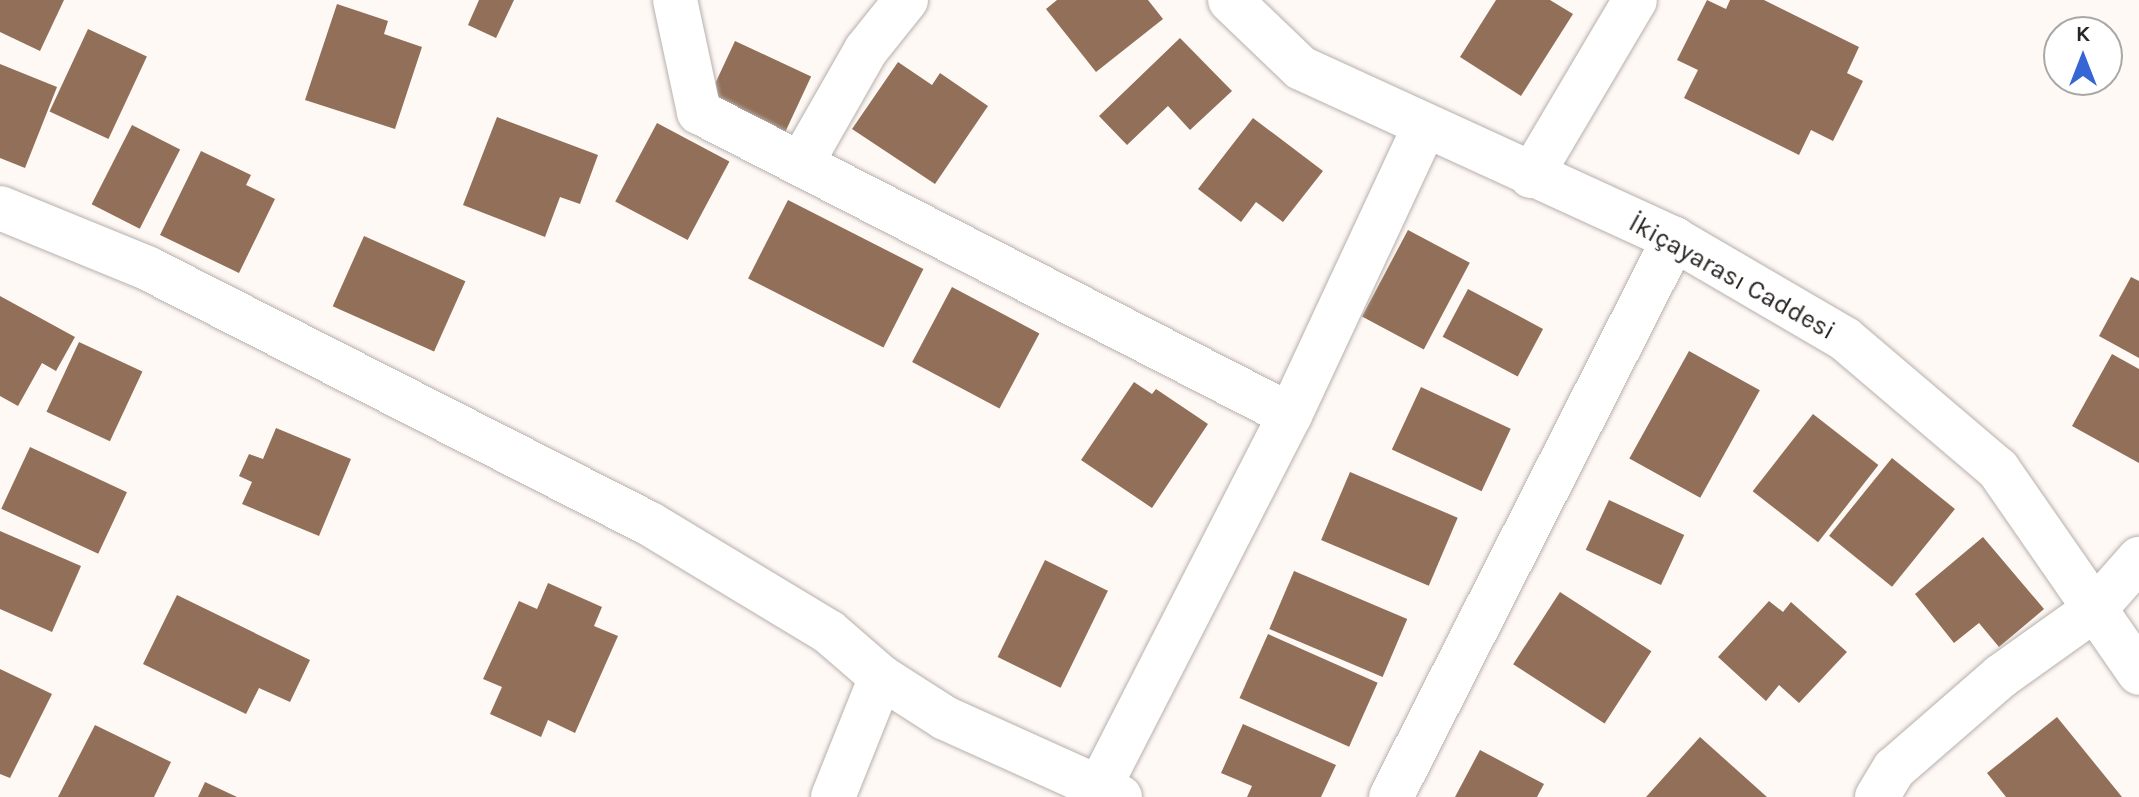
<!DOCTYPE html>
<html>
<head>
<meta charset="utf-8">
<style>
	body { margin:0 }
	#map { position:relative; width:2139px; height:797px; overflow:hidden; background:#fff9f6; font-family:Karla,sans-serif }
	div>[style] { position:absolute }
	[style*='--x'] { left:calc(var(--x)*1px); top:calc(var(--y)*1px); width:calc(var(--w)*1px); rotate:calc(var(--a)*1deg) }
	.building>* { inset:0; background:#916f58; transform-origin:0 0 }
	.roads { filter:drop-shadow(0 0 2px #b7b0ac) drop-shadow(0 0 2px #b7b0ac) }
	.minor>* { height:44px; margin:-22px; padding:0 22px; transform-origin:22px; border-radius:22px; background:#fff }
	span { translate:-50% -50%; white-space:nowrap; text-align:center; line-height:1.15; -webkit-text-stroke:6px #fff; paint-order:stroke }
	.street-label { font-size:26px; color:#292624 }
	.north { position:absolute; left:2043px; top:16px; width:80px; height:80px; box-sizing:border-box; background:#fff; border:2px solid #a9a8a7; border-radius:50%; rotate:0deg; font-size:22px; font-weight:700; line-height:32px; text-align:center; color:#292624 }
	.north::after { content:''; display:block; margin:auto; width:28px; height:36px; background:#3665d5; clip-path:polygon(50% 0,100% 100%,50% 72%,0 100%) }
</style>
</head>
<body>
<div id="map">
	<div class="building">
		<div style="clip-path:polygon(0 0,64px 0,40px 51px,0 32px)"></div>
		<div style="clip-path:polygon(479px 0,514px 0,496px 38px,468px 25px)"></div>
		<div style="clip-path:polygon(1057px 0,1148px 0,1163px 19px,1096px 72px,1046px 9px)"></div>
		<div style="clip-path:polygon(1496px 0,1550px 0,1573px 14px,1521px 96px,1460px 57px)"></div>
		<div style="clip-path:polygon(1707px 0,1726px 9px,1730px 0,1764px 0,1859px 47px,1847px 73px,1863px 81px,1833px 141px,1811px 130px,1799px 155px,1684px 98px,1698px 70px,1677px 60px)"></div>
		<div style="clip-path:polygon(337px 4px,388px 21px,384px 34px,422px 47px,395px 129px,305px 100px)"></div>
		<div style="left:88px;top:29px;width:65px;height:91px;rotate:25deg"></div>
		<div style="clip-path:polygon(1180px 38px,1232px 91px,1190px 130px,1168px 106px,1127px 145px,1099px 116px)"></div>
		<div style="left:735px;top:41px;width:84px;height:63px;rotate:25deg"></div>
		<div style="clip-path:polygon(898px 62px,932px 85px,940px 73px,988px 106px,935px 184px,852px 129px)"></div>
		<div style="clip-path:polygon(0 64px,57px 87px,25px 168px,0 158px)"></div>
		<div style="clip-path:polygon(497px 117px,598px 155px,580px 204px,560px 197px,545px 237px,463px 205px)"></div>
		<div style="clip-path:polygon(1253px 118px,1323px 171px,1283px 222px,1256px 202px,1241px 222px,1198px 189px)"></div>
		<div style="left:657px;top:123px;width:82px;height:89px;rotate:28deg"></div>
		<div style="left:132px;top:125px;width:54px;height:89px;rotate:27deg"></div>
		<div style="clip-path:polygon(201px 151px,251px 175px,246px 185px,275px 199px,239px 273px,160px 235px)"></div>
		<div style="left:788px;top:200px;width:152px;height:88px;rotate:27deg"></div>
		<div style="left:1408px;top:230px;width:70px;height:98px;rotate:28deg"></div>
		<div style="left:364px;top:236px;width:111px;height:77px;rotate:24deg"></div>
		<div style="clip-path:polygon(2131px 277px,2139px 281px,2139px 358px,2099px 336px)"></div>
		<div style="left:952px;top:287px;width:99px;height:85px;rotate:28deg"></div>
		<div style="left:1468px;top:289px;width:85px;height:54px;rotate:28deg"></div>
		<div style="clip-path:polygon(0 296px,75px 337px,56px 371px,42px 363px,18px 406px,0 396px)"></div>
		<div style="left:79px;top:342px;width:70px;height:77px;rotate:25deg"></div>
		<div style="left:1689px;top:351px;width:81px;height:123px;rotate:29deg"></div>
		<div style="clip-path:polygon(2112px 354px,2139px 369px,2139px 463px,2072px 426px)"></div>
		<div style="clip-path:polygon(1134px 382px,1152px 394px,1156px 389px,1208px 424px,1152px 508px,1081px 460px)"></div>
		<div style="left:1421px;top:387px;width:99px;height:69px;rotate:25deg"></div>
		<div style="left:1813px;top:414px;width:83px;height:98px;rotate:38deg"></div>
		<div style="clip-path:polygon(276px 428px,351px 459px,319px 536px,242px 504px,252px 482px,239px 476px,249px 454px,263px 459px)"></div>
		<div style="left:30px;top:447px;width:107px;height:68px;rotate:25deg"></div>
		<div style="left:1892px;top:458px;width:81px;height:100px;rotate:39deg"></div>
		<div style="left:1350px;top:472px;width:117px;height:74px;rotate:23deg"></div>
		<div style="left:1609px;top:500px;width:83px;height:55px;rotate:25deg"></div>
		<div style="clip-path:polygon(0 531px,81px 566px,52px 632px,0 609px)"></div>
		<div style="clip-path:polygon(1983px 537px,2044px 609px,1999px 647px,1979px 623px,1954px 643px,1915px 594px)"></div>
		<div style="left:1045px;top:560px;width:70px;height:108px;rotate:26deg"></div>
		<div style="left:1294px;top:571px;width:123px;height:63px;rotate:23deg"></div>
		<div style="clip-path:polygon(548px 583px,602px 607px,594px 626px,618px 636px,575px 733px,548px 720px,541px 737px,490px 714px,502px 687px,483px 679px,519px 601px,537px 609px)"></div>
		<div style="left:1560px;top:592px;width:109px;height:86px;rotate:33deg"></div>
		<div style="clip-path:polygon(177px 595px,310px 660px,290px 702px,259px 688px,246px 714px,143px 664px)"></div>
		<div style="clip-path:polygon(1769px 601px,1783px 612px,1791px 602px,1847px 652px,1799px 703px,1779px 685px,1766px 701px,1718px 657px)"></div>
		<div style="left:1268px;top:634px;width:120px;height:70px;rotate:24deg"></div>
		<div style="clip-path:polygon(0 669px,52px 694px,10px 778px,0 774px)"></div>
		<div style="clip-path:polygon(2057px 717px,2122px 797px,2006px 797px,1987px 773px)"></div>
		<div style="clip-path:polygon(1243px 724px,1336px 765px,1321px 797px,1247px 797px,1252px 786px,1221px 773px)"></div>
		<div style="clip-path:polygon(95px 725px,171px 762px,154px 797px,58px 797px)"></div>
		<div style="clip-path:polygon(1700px 737px,1767px 797px,1646px 797px)"></div>
		<div style="clip-path:polygon(1480px 750px,1544px 784px,1537px 797px,1455px 797px)"></div>
		<div style="clip-path:polygon(205px 782px,237px 797px,198px 797px)"></div>
	</div>
	<div class="roads">
		<div class="minor">
			<div style="--x:675;--y:0;--w:115;--a:77.9"></div>
			<div style="--x:699;--y:112;--w:664;--a:27.14"></div>
			<div style="--x:1230;--y:0;--w:98;--a:43.8"></div>
			<div style="--x:1301;--y:68;--w:410;--a:24.6"></div>
			<div style="--x:1674;--y:239;--w:198;--a:30.3"></div>
			<div style="--x:1845;--y:339;--w:201;--a:40.4"></div>
			<div style="--x:1998;--y:469;--w:248;--a:55.3"></div>
			<div style="--x:801;--y:164;--w:131;--a:-60.3"></div>
			<div style="--x:866;--y:50;--w:64;--a:-51.3"></div>
			<div style="--x:1531;--y:176;--w:204;--a:-59.4"></div>
			<div style="--x:0;--y:208;--w:159;--a:22.2"></div>
			<div style="--x:147;--y:268;--w:564;--a:26.97"></div>
			<div style="--x:650;--y:524;--w:209;--a:31.1"></div>
			<div style="--x:829;--y:632;--w:69;--a:40.9"></div>
			<div style="--x:881;--y:677;--w:129;--a:111.8"></div>
			<div style="--x:881;--y:677;--w:76;--a:32.6"></div>
			<div style="--x:945;--y:718;--w:192;--a:24.3"></div>
			<div style="--x:1100;--y:786;--w:417;--a:-62.9"></div>
			<div style="--x:1290;--y:415;--w:319;--a:-65"></div>
			<div style="--x:1391;--y:797;--w:626;--a:-63.11"></div>
			<div style="--x:1877;--y:797;--w:33;--a:-59"></div>
			<div style="--x:1894;--y:769;--w:142;--a:-41"></div>
			<div style="--x:2001;--y:676;--w:115;--a:-35.5"></div>
			<div style="--x:2095;--y:609;--w:67;--a:-48.7"></div>
		</div>
	</div>
	<div class="street-label">
		<span style="left:1732px;top:277px;rotate:29deg">İkiçayarası Caddesi</span>
	</div>
	<div class="north">K</div>
</div>
</body>
</html>
